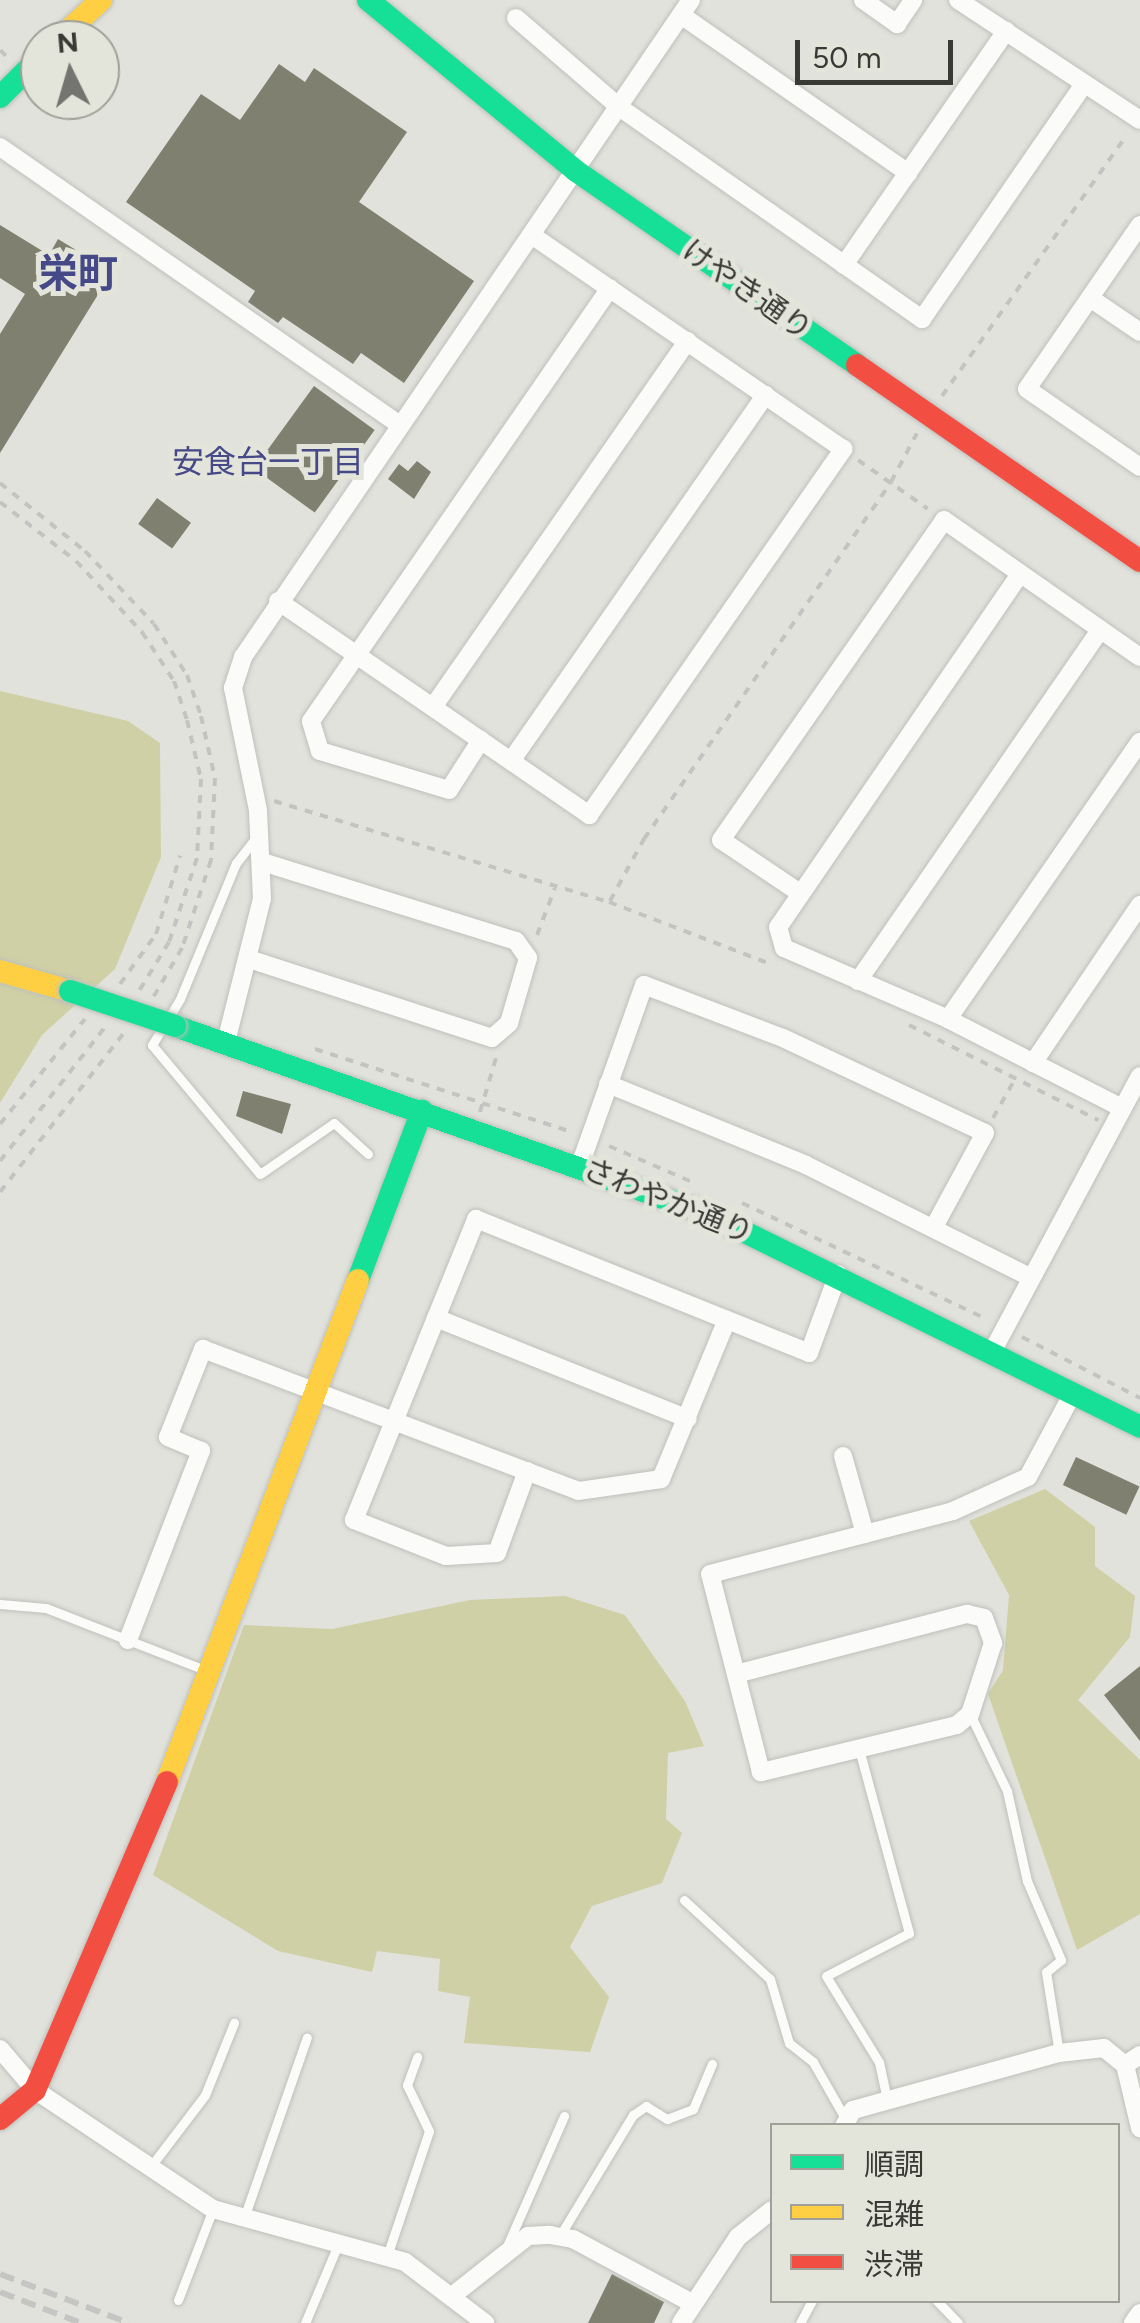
<!DOCTYPE html>
<html>
<head>
<meta charset="utf-8">
<style>
	body { margin:0 }
	#map { position:relative; width:1140px; height:2323px; overflow:hidden; background:#e2e2dd; font-family:Figtree,"Noto Sans JP",sans-serif }
	div>[style] { position:absolute }
	[style*='--x'] { left:calc(var(--x)*1px); top:calc(var(--y)*1px); width:calc(var(--w)*1px); rotate:calc(var(--a)*1deg) }
	.green>* { inset:0; background:#cfd0a5 }
	.building>* { inset:0; background:#808071; transform-origin:0 0 }
	.path>* { height:4px; margin-top:-2px; transform-origin:0; background:repeating-linear-gradient(90deg,#c3c3c1 0 8px,transparent 0 16px) }
	.roads { filter:drop-shadow(0 0 2px #bfc0bb) drop-shadow(0 0 2px #bfc0bb) }
	.lane>* { height:9px; margin:-4.5px; padding:0 4.5px; transform-origin:4.5px; border-radius:4.5px; background:#fbfbfa }
	.street>* { height:18px; margin:-9px; padding:0 9px; transform-origin:9px; border-radius:9px; background:#fbfbfa }
	.fast>* { height:22px; margin:-11px; padding:0 11px; transform-origin:11px; border-radius:11px; background:#16e098 }
	.slow>* { height:22px; margin:-11px; padding:0 11px; transform-origin:11px; border-radius:11px; background:#ffcf43 }
	.jam>* { height:22px; margin:-11px; padding:0 11px; transform-origin:11px; border-radius:11px; background:#f24e42 }
	.rail>* { height:6px; margin-top:-3px; transform-origin:0; background:repeating-linear-gradient(90deg,#c5c5c4 0 15px,transparent 0 23px) }
	.bridges { filter:drop-shadow(0 0 2px #bfc0bb) drop-shadow(0 0 2px #bfc0bb) }
	.fast-bridge>* { height:22px; margin:-11px; padding:0 11px; transform-origin:11px; border-radius:11px; background:#16e098 }
	span { translate:-50% -50%; white-space:nowrap; text-align:center; line-height:1.15; -webkit-text-stroke:10px #e4e5da; paint-order:stroke }
	.street-label { font-size:30px; color:#393935 }
	.neighbourhood-label { font-size:32px; color:#454987 }
	.district-label { font-size:40px; color:#454987; font-weight:700 }
	.legend { position:absolute; left:770px; top:2123px; width:350px; height:180px; box-sizing:border-box; background:#e4e5da; border:2px solid #a0a098; margin:0; padding:12px 18px; list-style:none; font-size:30px; color:#393935 }
	.legend li { display:flex; align-items:center; gap:20px; height:50px }
	.legend b { width:50px; border:2px solid #a0a098 }
	.north { position:absolute; left:20px; top:20px; width:100px; height:100px; box-sizing:border-box; background:#e4e5da; border:2px solid #a0a098; border-radius:50%; rotate:355deg; font-size:28px; font-weight:700; line-height:40px; text-align:center; color:#393935 }
	.north::after { content:''; display:block; margin:auto; width:35px; height:45px; background:#747470; clip-path:polygon(50% 0,100% 100%,50% 72%,0 100%) }
	.scale { position:absolute; left:795px; top:40px; width:158px; height:45px; box-sizing:border-box; border:5px solid #393935; border-top:0; padding-left:12px; font-size:30px; line-height:35px; white-space:nowrap; color:#393935; -webkit-text-stroke:8px #e4e5da; paint-order:stroke }
</style>
</head>
<body>
<div id="map">
	<div class="green">
		<div style="clip-path:polygon(0 691px,128px 721px,160px 743px,161px 857px,115px 969px,42px 1035px,0 1103px)"></div>
		<div style="clip-path:polygon(1045px 1489px,1095px 1527px,1095px 1566px,1135px 1596px,1130px 1637px,1078px 1700px,1140px 1760px,1140px 1914px,1077px 1950px,988px 1694px,1003px 1670px,1009px 1595px,969px 1521px)"></div>
		<div style="clip-path:polygon(565px 1596px,625px 1615px,685px 1701px,704px 1746px,668px 1753px,666px 1819px,682px 1833px,662px 1883px,592px 1906px,570px 1947px,609px 1997px,590px 2052px,464px 2043px,470px 1997px,438px 1991px,440px 1959px,377px 1951px,372px 1972px,278px 1951px,153px 1875px,244px 1625px,332px 1629px,470px 1600px)"></div>
	</div>
	<div class="building">
		<div style="clip-path:polygon(279px 64px,305px 82px,314px 68px,407px 132px,359px 202px,474px 281px,404px 383px,361px 353px,353px 364px,283px 317px,278px 323px,248px 302px,255px 291px,126px 202px,201px 94px,240px 120px)"></div>
		<div style="clip-path:polygon(0 225px,49px 255px,58px 239px,112px 272px,0 453px,0 334px,25px 294px,0 278px)"></div>
		<div style="left:314px;top:386px;width:75px;height:102px;rotate:36deg"></div>
		<div style="clip-path:polygon(417px 461px,431px 472px,414px 499px,388px 479px,399px 464px,408px 471px)"></div>
		<div style="left:157px;top:498px;width:42px;height:32px;rotate:36deg"></div>
		<div style="clip-path:polygon(243px 1091px,291px 1104px,282px 1134px,236px 1116px)"></div>
		<div style="left:1076px;top:1457px;width:70px;height:31px;rotate:25deg"></div>
		<div style="clip-path:polygon(1140px 1666px,1140px 1741px,1104px 1695px)"></div>
		<div style="clip-path:polygon(612px 2274px,664px 2302px,654px 2323px,588px 2323px)"></div>
	</div>
	<div class="path">
		<div style="--x:0;--y:50;--w:13;--a:45"></div>
		<div style="--x:942;--y:396;--w:320;--a:-54.7"></div>
		<div style="--x:858;--y:460;--w:85;--a:35"></div>
		<div style="--x:0;--y:483;--w:109;--a:38.7"></div>
		<div style="--x:85;--y:551;--w:100;--a:46.6"></div>
		<div style="--x:154;--y:624;--w:61;--a:57.1"></div>
		<div style="--x:187;--y:675;--w:43;--a:71.1"></div>
		<div style="--x:201;--y:716;--w:64;--a:77.3"></div>
		<div style="--x:215;--y:778;--w:82;--a:92.8"></div>
		<div style="--x:211;--y:860;--w:93;--a:108.2"></div>
		<div style="--x:182;--y:948;--w:56;--a:120.3"></div>
		<div style="--x:0;--y:502;--w:96;--a:37.8"></div>
		<div style="--x:76;--y:561;--w:97;--a:47.1"></div>
		<div style="--x:142;--y:632;--w:59;--a:56.9"></div>
		<div style="--x:174;--y:681;--w:41;--a:71.6"></div>
		<div style="--x:187;--y:720;--w:61;--a:76.7"></div>
		<div style="--x:201;--y:779;--w:79;--a:92.9"></div>
		<div style="--x:197;--y:858;--w:89;--a:108.4"></div>
		<div style="--x:169;--y:942;--w:57;--a:121.5"></div>
		<div style="--x:274;--y:801;--w:350;--a:16.8"></div>
		<div style="--x:609;--y:902;--w:176;--a:21"></div>
		<div style="--x:610;--y:901;--w:71;--a:-61.3"></div>
		<div style="--x:644;--y:839;--w:434;--a:-55.3"></div>
		<div style="--x:891;--y:482;--w:55;--a:-62"></div>
		<div style="--x:537;--y:935;--w:50;--a:-69"></div>
		<div style="--x:120;--y:984;--w:62;--a:-54.2"></div>
		<div style="--x:156;--y:934;--w:82;--a:-72.9"></div>
		<div style="--x:909;--y:1025;--w:212;--a:26.7"></div>
		<div style="--x:315;--y:1049;--w:270;--a:17.9"></div>
		<div style="--x:480;--y:1112;--w:56;--a:-73.5"></div>
		<div style="--x:993;--y:1118;--w:45;--a:-60.6"></div>
		<div style="--x:0;--y:1124;--w:135;--a:-51"></div>
		<div style="--x:609;--y:1146;--w:90;--a:23.4"></div>
		<div style="--x:0;--y:1161;--w:170;--a:-51.9"></div>
		<div style="--x:0;--y:1192;--w:200;--a:-52.1"></div>
		<div style="--x:742;--y:1203;--w:270;--a:25.4"></div>
		<div style="--x:1022;--y:1337;--w:133;--a:27.3"></div>
	</div>
	<div class="roads">
		<div class="lane">
			<div style="--x:258;--y:835;--w:36;--a:128"></div>
			<div style="--x:236;--y:863;--w:147;--a:112.4"></div>
			<div style="--x:180;--y:999;--w:54;--a:121.3"></div>
			<div style="--x:152;--y:1045;--w:168;--a:50.1"></div>
			<div style="--x:260;--y:1174;--w:90;--a:-34.6"></div>
			<div style="--x:334;--y:1123;--w:46;--a:42.4"></div>
			<div style="--x:0;--y:1604;--w:46;--a:5"></div>
			<div style="--x:46;--y:1608;--w:171;--a:21.3"></div>
			<div style="--x:970;--y:1714;--w:85;--a:64.3"></div>
			<div style="--x:1007;--y:1791;--w:92;--a:77.5"></div>
			<div style="--x:1027;--y:1881;--w:86;--a:66.7"></div>
			<div style="--x:1061;--y:1960;--w:19;--a:141"></div>
			<div style="--x:1046;--y:1972;--w:82;--a:80.9"></div>
			<div style="--x:859;--y:1749;--w:191;--a:74.8"></div>
			<div style="--x:909;--y:1933;--w:93;--a:152.6"></div>
			<div style="--x:826;--y:1976;--w:101;--a:58.4"></div>
			<div style="--x:879;--y:2062;--w:39;--a:78"></div>
			<div style="--x:684;--y:1900;--w:117;--a:42.6"></div>
			<div style="--x:770;--y:1979;--w:67;--a:73.5"></div>
			<div style="--x:789;--y:2043;--w:31;--a:38"></div>
			<div style="--x:813;--y:2062;--w:64;--a:60.3"></div>
			<div style="--x:151;--y:2166;--w:89;--a:-52.7"></div>
			<div style="--x:205;--y:2095;--w:78;--a:-68.1"></div>
			<div style="--x:245;--y:2215;--w:188;--a:-70.8"></div>
			<div style="--x:559;--y:2237;--w:143;--a:-58.8"></div>
			<div style="--x:633;--y:2115;--w:16;--a:-35"></div>
			<div style="--x:646;--y:2106;--w:25;--a:32"></div>
			<div style="--x:667;--y:2119;--w:28;--a:-21"></div>
			<div style="--x:693;--y:2109;--w:49;--a:-67.1"></div>
			<div style="--x:507;--y:2246;--w:142;--a:-66.3"></div>
			<div style="--x:387;--y:2256;--w:132;--a:-71.4"></div>
			<div style="--x:429;--y:2131;--w:51;--a:-115.6"></div>
			<div style="--x:407;--y:2085;--w:30;--a:-70"></div>
			<div style="--x:178;--y:2300;--w:97;--a:-69"></div>
			<div style="--x:937;--y:2301;--w:30;--a:46"></div>
			<div style="--x:305;--y:2323;--w:88;--a:-67.2"></div>
			<div style="--x:800;--y:2323;--w:26;--a:-62"></div>
		</div>
		<div class="street">
			<div style="--x:863;--y:0;--w:42;--a:35.2"></div>
			<div style="--x:897;--y:24;--w:29;--a:-56"></div>
			<div style="--x:958;--y:0;--w:218;--a:33.4"></div>
			<div style="--x:681;--y:15;--w:277;--a:34.8"></div>
			<div style="--x:516;--y:18;--w:136;--a:40.8"></div>
			<div style="--x:619;--y:107;--w:370;--a:35"></div>
			<div style="--x:922;--y:319;--w:285;--a:-55.4"></div>
			<div style="--x:0;--y:147;--w:487;--a:34.8"></div>
			<div style="--x:1140;--y:225;--w:199;--a:124.6"></div>
			<div style="--x:1027;--y:389;--w:137;--a:34.6"></div>
			<div style="--x:844;--y:265;--w:285;--a:-55.3"></div>
			<div style="--x:1090;--y:298;--w:60;--a:34.2"></div>
			<div style="--x:1020;--y:574;--w:428;--a:124.4"></div>
			<div style="--x:778;--y:927;--w:22;--a:74"></div>
			<div style="--x:784;--y:948;--w:179;--a:23.4"></div>
			<div style="--x:948;--y:1019;--w:193;--a:27.1"></div>
			<div style="--x:278;--y:601;--w:378;--a:34.5"></div>
			<div style="--x:589;--y:815;--w:446;--a:-55.2"></div>
			<div style="--x:843;--y:449;--w:378;--a:-145.5"></div>
			<div style="--x:433;--y:707;--w:446;--a:-55.2"></div>
			<div style="--x:481;--y:740;--w:59;--a:122.6"></div>
			<div style="--x:449;--y:790;--w:135;--a:-163.2"></div>
			<div style="--x:320;--y:751;--w:31;--a:-107"></div>
			<div style="--x:311;--y:721;--w:526;--a:-55.37"></div>
			<div style="--x:511;--y:761;--w:446;--a:-55.2"></div>
			<div style="--x:800;--y:893;--w:95;--a:-146.1"></div>
			<div style="--x:721;--y:840;--w:390;--a:-55.1"></div>
			<div style="--x:944;--y:520;--w:239;--a:35"></div>
			<div style="--x:252;--y:960;--w:252;--a:18"></div>
			<div style="--x:492;--y:1038;--w:23;--a:-41"></div>
			<div style="--x:509;--y:1023;--w:68;--a:-73.7"></div>
			<div style="--x:528;--y:958;--w:21;--a:-125"></div>
			<div style="--x:516;--y:941;--w:266;--a:-162.7"></div>
			<div style="--x:858;--y:981;--w:426;--a:-55.4"></div>
			<div style="--x:948;--y:1019;--w:337;--a:-55.3"></div>
			<div style="--x:226;--y:1042;--w:147;--a:-75.9"></div>
			<div style="--x:262;--y:899;--w:89;--a:-92.6"></div>
			<div style="--x:258;--y:810;--w:125;--a:-101.6"></div>
			<div style="--x:233;--y:688;--w:33;--a:-72"></div>
			<div style="--x:243;--y:657;--w:795;--a:-55.71"></div>
			<div style="--x:1033;--y:1063;--w:191;--a:-55.9"></div>
			<div style="--x:608;--y:1084;--w:214;--a:22.2"></div>
			<div style="--x:806;--y:1165;--w:248;--a:26.6"></div>
			<div style="--x:580;--y:1165;--w:191;--a:-70.4"></div>
			<div style="--x:644;--y:985;--w:149;--a:20.9"></div>
			<div style="--x:783;--y:1038;--w:223;--a:25.2"></div>
			<div style="--x:985;--y:1133;--w:107;--a:118.5"></div>
			<div style="--x:436;--y:1318;--w:271;--a:21.8"></div>
			<div style="--x:992;--y:1352;--w:313;--a:-61.8"></div>
			<div style="--x:843;--y:1456;--w:81;--a:74.2"></div>
			<div style="--x:527;--y:1471;--w:87;--a:110.1"></div>
			<div style="--x:497;--y:1553;--w:51;--a:176.6"></div>
			<div style="--x:446;--y:1556;--w:99;--a:-158.6"></div>
			<div style="--x:354;--y:1520;--w:325;--a:-67.9"></div>
			<div style="--x:476;--y:1219;--w:359;--a:21.9"></div>
			<div style="--x:809;--y:1353;--w:84;--a:-69.8"></div>
			<div style="--x:128;--y:1640;--w:203;--a:-68.9"></div>
			<div style="--x:201;--y:1451;--w:36;--a:-157"></div>
			<div style="--x:168;--y:1437;--w:95;--a:-68.3"></div>
			<div style="--x:203;--y:1349;--w:401;--a:20.7"></div>
			<div style="--x:578;--y:1491;--w:84;--a:-8.2"></div>
			<div style="--x:661;--y:1479;--w:172;--a:-67.5"></div>
			<div style="--x:736;--y:1674;--w:239;--a:-14.6"></div>
			<div style="--x:967;--y:1614;--w:17;--a:13"></div>
			<div style="--x:984;--y:1618;--w:27;--a:70"></div>
			<div style="--x:993;--y:1643;--w:75;--a:107.9"></div>
			<div style="--x:970;--y:1714;--w:17;--a:140"></div>
			<div style="--x:957;--y:1725;--w:202;--a:166.5"></div>
			<div style="--x:761;--y:1772;--w:204;--a:-104.4"></div>
			<div style="--x:710;--y:1574;--w:251;--a:-14.5"></div>
			<div style="--x:953;--y:1511;--w:82;--a:-24.4"></div>
			<div style="--x:1028;--y:1477;--w:95;--a:-61.8"></div>
			<div style="--x:0;--y:2049;--w:54;--a:49.5"></div>
			<div style="--x:35;--y:2090;--w:214;--a:33.8"></div>
			<div style="--x:213;--y:2209;--w:199;--a:15.4"></div>
			<div style="--x:405;--y:2262;--w:101;--a:37.3"></div>
			<div style="--x:1140;--y:2055;--w:18;--a:146"></div>
			<div style="--x:1125;--y:2065;--w:65;--a:76.6"></div>
			<div style="--x:844;--y:2126;--w:18;--a:-61"></div>
			<div style="--x:853;--y:2110;--w:214;--a:-15.5"></div>
			<div style="--x:1059;--y:2053;--w:45;--a:-6.3"></div>
			<div style="--x:1104;--y:2048;--w:27;--a:39"></div>
			<div style="--x:452;--y:2296;--w:97;--a:-38.3"></div>
			<div style="--x:528;--y:2236;--w:22;--a:-3"></div>
			<div style="--x:550;--y:2235;--w:23;--a:10"></div>
			<div style="--x:573;--y:2239;--w:135;--a:28.3"></div>
			<div style="--x:681;--y:2323;--w:103;--a:-56.5"></div>
			<div style="--x:738;--y:2237;--w:43;--a:-38.5"></div>
			<div style="--x:1133;--y:2323;--w:12;--a:-55"></div>
		</div>
		<div class="fast">
			<div style="--x:368;--y:0;--w:269;--a:39.4"></div>
			<div style="--x:576;--y:171;--w:341;--a:34.6"></div>
			<div style="--x:0;--y:97;--w:57;--a:-45"></div>
			<div style="--x:175;--y:1026;--w:563;--a:19.4"></div>
			<div style="--x:706;--y:1213;--w:484;--a:26.2"></div>
			<div style="--x:358;--y:1280;--w:181;--a:-69.3"></div>
		</div>
		<div class="slow">
			<div style="--x:58;--y:40;--w:59;--a:-42.9"></div>
			<div style="--x:0;--y:971;--w:73;--a:15.9"></div>
			<div style="--x:167;--y:1782;--w:537;--a:-69.17"></div>
		</div>
		<div class="jam">
			<div style="--x:857;--y:365;--w:344;--a:34.7"></div>
			<div style="--x:0;--y:2119;--w:45;--a:-39.6"></div>
			<div style="--x:35;--y:2090;--w:335;--a:-66.8"></div>
		</div>
	</div>
	<div class="rail">
		<div style="--x:0;--y:2274;--w:138;--a:20.8"></div>
		<div style="--x:0;--y:2292;--w:87;--a:20.9"></div>
	</div>
	<div class="bridges">
		<div class="fast-bridge">
			<div style="--x:70;--y:991;--w:111;--a:18.4"></div>
		</div>
	</div>
	<div class="street-label">
		<span style="left:747px;top:290px;rotate:35deg">けやき通り</span>
		<span style="left:668px;top:1201px;rotate:22deg">さわやか通り</span>
	</div>
	<div class="neighbourhood-label">
		<span style="left:268px;top:462px">安食台一丁目</span>
	</div>
	<div class="district-label">
		<span style="left:78px;top:273px">栄町</span>
	</div>
	<ul class="legend">
	<li><b style="height:12px;background:#16e098"></b>順調</li>
	<li><b style="height:12px;background:#ffcf43"></b>混雑</li>
	<li><b style="height:12px;background:#f24e42"></b>渋滞</li>
	</ul>
	<div class="north">N</div>
	<div class="scale">50 m</div>
</div>
</body>
</html>
